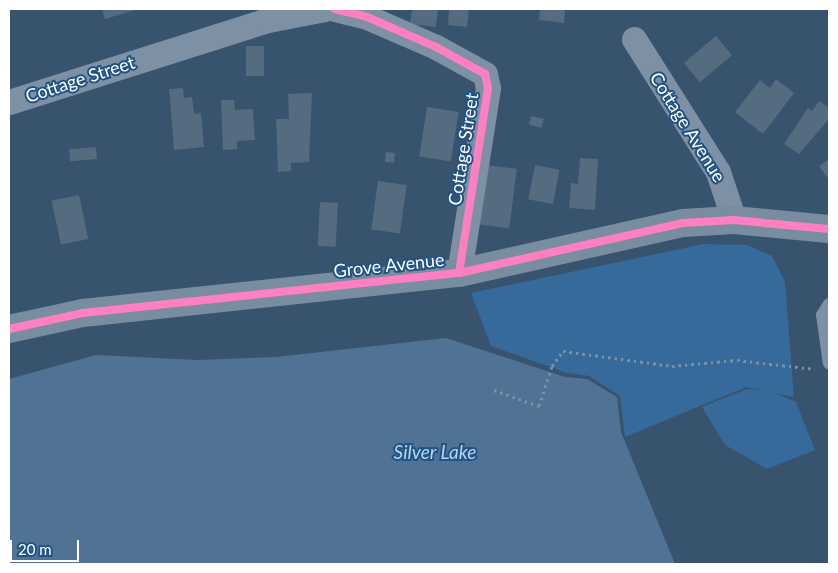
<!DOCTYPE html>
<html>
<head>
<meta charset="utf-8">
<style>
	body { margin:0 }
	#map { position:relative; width:838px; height:573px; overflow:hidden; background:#38536e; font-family:Lato,sans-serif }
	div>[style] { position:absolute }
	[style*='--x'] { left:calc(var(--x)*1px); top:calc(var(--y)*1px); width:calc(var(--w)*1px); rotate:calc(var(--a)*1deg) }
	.green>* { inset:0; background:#356a9b }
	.water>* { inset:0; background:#507395 }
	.building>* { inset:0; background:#556b80; transform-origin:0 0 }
	.path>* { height:3px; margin-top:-1.5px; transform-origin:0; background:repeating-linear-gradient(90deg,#7e91a4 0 2.5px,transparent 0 6.5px) }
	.lane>* { height:12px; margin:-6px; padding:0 6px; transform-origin:6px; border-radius:6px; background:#7e91a4 }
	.street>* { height:25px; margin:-12.5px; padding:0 12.5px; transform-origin:12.5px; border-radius:12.5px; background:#7e91a4 }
	.secondary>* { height:28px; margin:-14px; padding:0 14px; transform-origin:14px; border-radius:14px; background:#798da0 }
	.cycleway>* { height:8px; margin:-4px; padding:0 4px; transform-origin:4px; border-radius:4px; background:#ff80c0 }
	span { translate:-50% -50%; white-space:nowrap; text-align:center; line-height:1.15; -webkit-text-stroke:4px #215485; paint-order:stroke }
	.street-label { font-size:18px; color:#fff }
	.water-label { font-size:19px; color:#b5d5f1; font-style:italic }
	.frame { position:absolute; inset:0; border:10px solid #fff; pointer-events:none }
	.scale { position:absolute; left:10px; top:540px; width:69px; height:22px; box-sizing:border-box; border:2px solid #fff; border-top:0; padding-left:6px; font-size:15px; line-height:18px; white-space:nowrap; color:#fff; -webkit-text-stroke:4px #215485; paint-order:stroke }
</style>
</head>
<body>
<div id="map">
	<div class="green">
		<div style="clip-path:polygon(704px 244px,747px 245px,772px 256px,785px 282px,794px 397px,746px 387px,625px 437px,620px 396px,589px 376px,567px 373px,491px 346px,471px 293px)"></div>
		<div style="clip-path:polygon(747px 389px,770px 391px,796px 402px,815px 450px,767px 469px,725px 445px,702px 407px)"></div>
	</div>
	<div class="water">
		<div style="clip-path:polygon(446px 338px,565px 377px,587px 379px,617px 397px,621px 432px,675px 564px,9px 564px,9px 379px,96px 355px,198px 360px,276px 357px)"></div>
	</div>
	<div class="building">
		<div style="clip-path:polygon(102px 9px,139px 9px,105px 19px)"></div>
		<div style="clip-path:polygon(412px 9px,438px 9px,436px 27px,410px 24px)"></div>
		<div style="clip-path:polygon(449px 9px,469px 9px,467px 27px,448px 25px)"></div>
		<div style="clip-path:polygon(540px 9px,565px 9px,564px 23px,539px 20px)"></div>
		<div style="left:716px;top:36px;width:25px;height:42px;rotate:50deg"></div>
		<div style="left:246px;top:46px;width:18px;height:30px"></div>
		<div style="clip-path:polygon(776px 79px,794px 93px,763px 134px,735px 112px,760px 80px,770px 88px)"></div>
		<div style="clip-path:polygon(183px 88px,184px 98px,192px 97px,194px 114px,201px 113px,204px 147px,174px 150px,169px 89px)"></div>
		<div style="clip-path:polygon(312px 93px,309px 162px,291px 163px,291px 171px,278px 172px,276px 119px,289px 119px,288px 94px)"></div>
		<div style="clip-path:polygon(221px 100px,234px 100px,235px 110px,253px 109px,255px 140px,237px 141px,237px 149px,223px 150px)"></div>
		<div style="clip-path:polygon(819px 101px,829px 108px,829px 119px,799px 154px,784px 144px,808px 108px,812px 111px)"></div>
		<div style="left:427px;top:107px;width:32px;height:50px;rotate:9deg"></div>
		<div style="left:531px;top:116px;width:13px;height:9px;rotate:13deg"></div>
		<div style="left:96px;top:147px;width:12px;height:27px;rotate:85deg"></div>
		<div style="left:386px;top:152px;width:9px;height:10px;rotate:6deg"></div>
		<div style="clip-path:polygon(580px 158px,598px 159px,595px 210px,569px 208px,571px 183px,578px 184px)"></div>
		<div style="clip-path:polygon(829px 159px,829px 180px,819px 166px)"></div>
		<div style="left:486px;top:165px;width:31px;height:60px;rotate:7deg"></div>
		<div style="left:535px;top:165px;width:25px;height:35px;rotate:11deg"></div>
		<div style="left:378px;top:181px;width:29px;height:49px;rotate:8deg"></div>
		<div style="left:79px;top:195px;width:45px;height:28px;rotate:78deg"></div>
		<div style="left:320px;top:202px;width:18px;height:44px;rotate:3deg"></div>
	</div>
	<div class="path">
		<div style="--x:494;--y:390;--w:48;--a:19.6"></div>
		<div style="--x:539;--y:406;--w:42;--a:-72"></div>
		<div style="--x:552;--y:366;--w:19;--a:-54"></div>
		<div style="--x:563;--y:351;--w:110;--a:7.8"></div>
		<div style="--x:672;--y:366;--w:65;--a:-5.3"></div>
		<div style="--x:737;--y:360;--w:78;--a:6.7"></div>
	</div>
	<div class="lane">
		<div style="--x:829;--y:304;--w:13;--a:122"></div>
		<div style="--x:822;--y:315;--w:49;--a:81.9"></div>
	</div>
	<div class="street">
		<div style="--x:335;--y:9;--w:33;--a:14"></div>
		<div style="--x:367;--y:17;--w:75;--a:23.5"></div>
		<div style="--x:436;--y:47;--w:56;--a:28.9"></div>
		<div style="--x:485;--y:74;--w:14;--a:78"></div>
		<div style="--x:488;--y:88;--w:187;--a:98.9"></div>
		<div style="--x:634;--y:39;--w:157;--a:57.7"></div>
		<div style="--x:718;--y:172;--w:51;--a:71.6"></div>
		<div style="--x:9;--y:102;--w:272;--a:-17.6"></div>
		<div style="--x:268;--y:20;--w:58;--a:-10.9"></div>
	</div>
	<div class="secondary">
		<div style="--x:9;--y:329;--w:76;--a:-12.2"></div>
		<div style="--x:83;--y:313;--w:378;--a:-6.1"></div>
		<div style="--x:459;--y:273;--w:230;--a:-12.6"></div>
		<div style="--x:683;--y:223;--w:51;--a:-3.4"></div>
		<div style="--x:734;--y:220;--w:95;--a:5.4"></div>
	</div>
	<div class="cycleway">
		<div style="--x:335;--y:9;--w:33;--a:14"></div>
		<div style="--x:367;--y:17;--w:75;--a:23.5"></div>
		<div style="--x:436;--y:47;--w:56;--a:28.9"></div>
		<div style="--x:485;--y:74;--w:14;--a:78"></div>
		<div style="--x:488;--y:88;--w:187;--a:98.9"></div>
		<div style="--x:9;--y:329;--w:76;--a:-12.2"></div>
		<div style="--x:83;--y:313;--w:378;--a:-6.1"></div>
		<div style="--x:459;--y:273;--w:230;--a:-12.6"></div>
		<div style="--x:683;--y:223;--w:51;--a:-3.4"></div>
		<div style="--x:734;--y:220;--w:95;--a:5.4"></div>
	</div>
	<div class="street-label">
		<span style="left:80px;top:79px;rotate:-18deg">Cottage Street</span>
		<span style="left:688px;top:127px;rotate:58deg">Cottage Avenue</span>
		<span style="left:463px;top:149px;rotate:-81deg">Cottage Street</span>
		<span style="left:389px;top:265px;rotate:-6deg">Grove Avenue</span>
	</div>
	<div class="water-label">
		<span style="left:435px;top:452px">Silver Lake</span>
	</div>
	<div class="frame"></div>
	<div class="scale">20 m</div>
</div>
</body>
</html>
